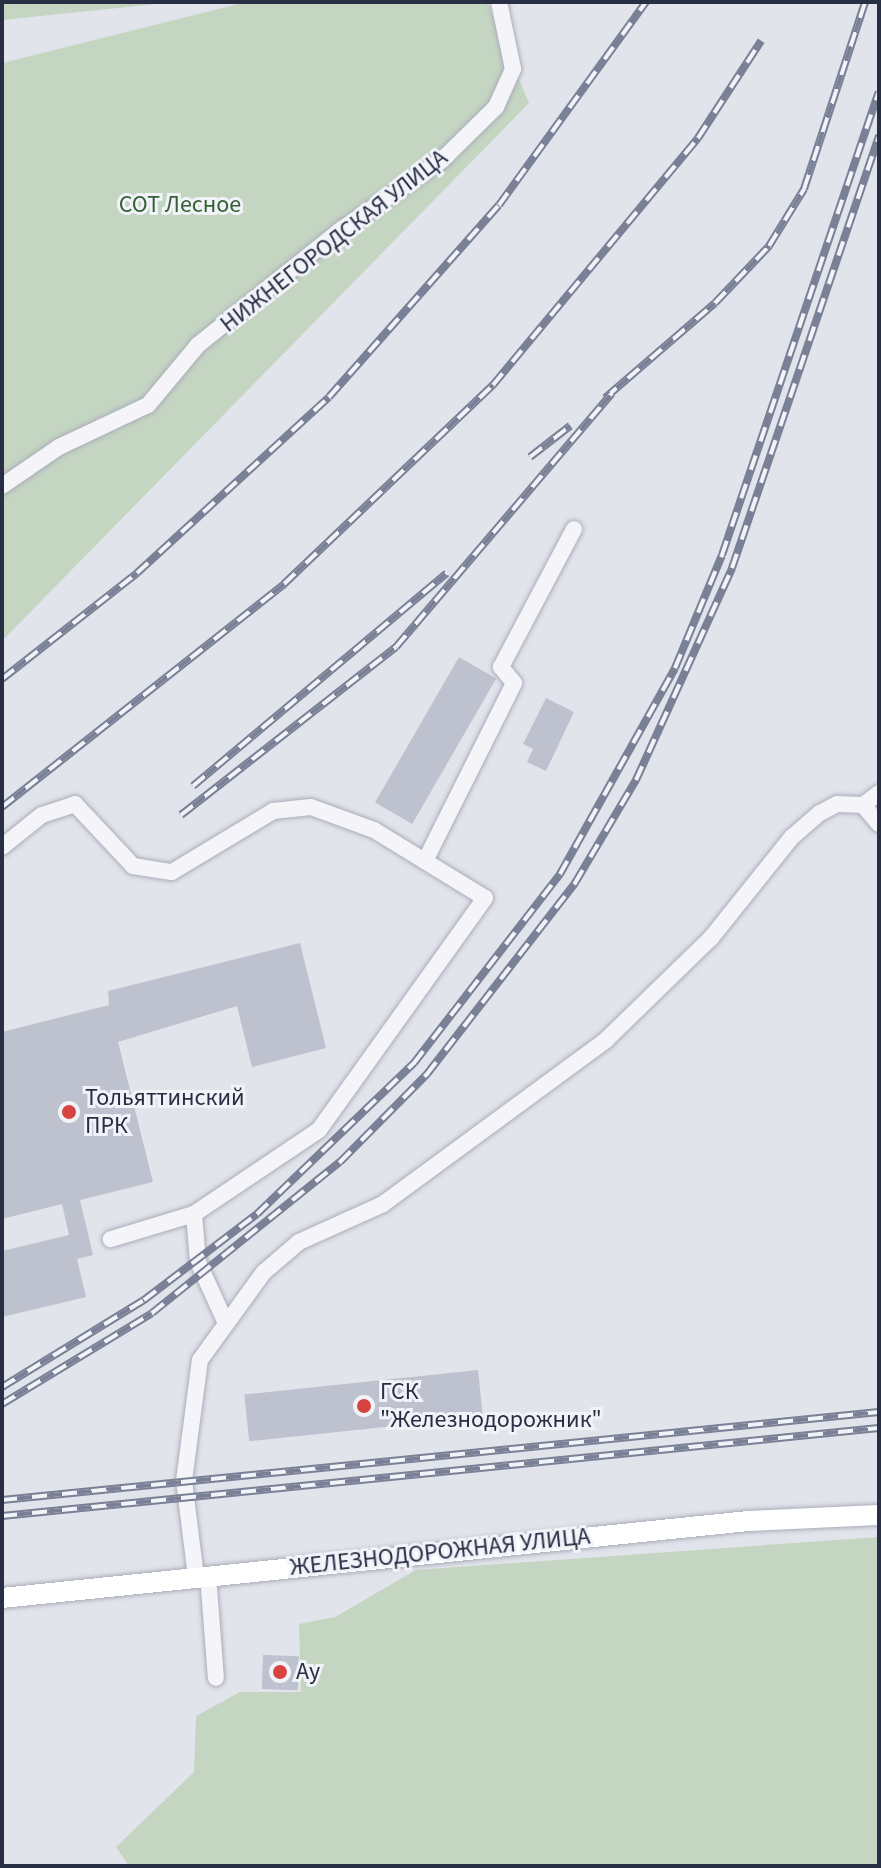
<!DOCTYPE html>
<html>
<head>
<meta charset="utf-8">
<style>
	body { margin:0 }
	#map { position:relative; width:881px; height:1868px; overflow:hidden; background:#e2e4eb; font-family:"Source Sans 3",sans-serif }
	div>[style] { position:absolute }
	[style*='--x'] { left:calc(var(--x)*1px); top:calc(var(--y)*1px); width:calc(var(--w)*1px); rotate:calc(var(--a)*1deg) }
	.green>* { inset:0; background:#c4d5c2 }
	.building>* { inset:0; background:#bec2ce; transform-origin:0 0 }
	.roads { filter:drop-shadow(0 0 2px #aaadb9) drop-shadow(0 0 2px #aaadb9) }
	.minor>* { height:16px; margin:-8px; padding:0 8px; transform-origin:8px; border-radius:8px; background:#f5f5f9 }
	.major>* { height:20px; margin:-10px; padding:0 10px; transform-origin:10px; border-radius:10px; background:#fff }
	.rail>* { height:8px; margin-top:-4px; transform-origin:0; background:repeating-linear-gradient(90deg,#f1f3f8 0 15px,#7a8096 0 30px); box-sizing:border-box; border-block:2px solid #7a8096 }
	.dots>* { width:22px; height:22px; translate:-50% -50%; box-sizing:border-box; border:4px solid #f1f3f8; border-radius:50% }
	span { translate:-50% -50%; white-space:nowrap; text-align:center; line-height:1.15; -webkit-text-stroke:6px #f1f3f8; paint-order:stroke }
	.park-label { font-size:24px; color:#366135 }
	.street-label { font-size:24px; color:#282e44 }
	.poi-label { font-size:24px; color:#282e44 }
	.left { translate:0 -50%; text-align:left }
	.frame { position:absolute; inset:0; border:4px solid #282e44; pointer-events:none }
</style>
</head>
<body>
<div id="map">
	<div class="green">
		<div style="clip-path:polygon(2px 2px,176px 2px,2px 20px)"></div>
		<div style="clip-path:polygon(246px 2px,487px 2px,529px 103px,2px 641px,2px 63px)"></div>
		<div style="clip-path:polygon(879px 1537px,879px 1866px,129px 1866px,116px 1847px,194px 1772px,196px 1716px,240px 1692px,301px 1692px,299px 1624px,335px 1617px,416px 1570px)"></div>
	</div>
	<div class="building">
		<div style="left:459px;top:657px;width:43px;height:168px;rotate:30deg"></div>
		<div style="clip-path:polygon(546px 698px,574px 712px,546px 771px,527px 762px,533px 749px,523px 744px)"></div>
		<div style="clip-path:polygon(300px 943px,326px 1048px,252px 1067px,237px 1006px,118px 1042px,153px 1182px,80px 1200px,93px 1255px,77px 1259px,86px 1297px,2px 1317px,2px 1251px,69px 1235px,62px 1204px,2px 1219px,2px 1032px,109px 1005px,108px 991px)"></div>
		<div style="left:478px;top:1370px;width:47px;height:235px;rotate:84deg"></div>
		<div style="left:263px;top:1655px;width:36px;height:34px;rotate:2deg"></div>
	</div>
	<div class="roads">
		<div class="minor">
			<div style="--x:2;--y:486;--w:69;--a:-34.4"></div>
			<div style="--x:59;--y:447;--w:98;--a:-25.3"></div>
			<div style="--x:148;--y:405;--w:78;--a:-50.2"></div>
			<div style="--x:198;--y:345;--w:185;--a:-38.9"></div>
			<div style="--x:342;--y:229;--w:121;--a:-34.6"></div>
			<div style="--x:442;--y:160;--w:76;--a:-44.5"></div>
			<div style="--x:496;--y:107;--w:42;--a:-65.9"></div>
			<div style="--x:513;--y:69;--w:68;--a:-101.8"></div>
			<div style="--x:863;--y:805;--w:20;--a:-37"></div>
			<div style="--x:2;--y:847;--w:51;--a:-38.7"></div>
			<div style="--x:42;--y:815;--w:35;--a:-18"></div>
			<div style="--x:75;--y:804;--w:85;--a:46.9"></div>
			<div style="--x:133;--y:866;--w:39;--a:9"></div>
			<div style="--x:172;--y:872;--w:118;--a:-31.1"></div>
			<div style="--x:273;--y:811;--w:38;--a:-6"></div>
			<div style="--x:311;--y:807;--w:67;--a:20.1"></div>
			<div style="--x:374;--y:830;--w:130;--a:31.5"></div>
			<div style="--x:485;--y:898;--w:285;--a:125.6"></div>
			<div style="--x:319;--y:1130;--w:151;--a:146.1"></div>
			<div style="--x:194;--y:1214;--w:87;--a:163.2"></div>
			<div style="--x:425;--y:861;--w:199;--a:-63.4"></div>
			<div style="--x:514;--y:683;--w:21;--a:-129"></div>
			<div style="--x:501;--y:667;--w:156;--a:-62.1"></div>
			<div style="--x:194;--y:1214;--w:48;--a:85.2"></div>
			<div style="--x:198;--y:1262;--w:65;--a:65.4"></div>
			<div style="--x:208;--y:1575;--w:103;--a:85.6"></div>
			<div style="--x:196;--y:1577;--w:97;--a:-97.1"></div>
			<div style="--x:184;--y:1481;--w:122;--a:-82.5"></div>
			<div style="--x:200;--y:1360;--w:109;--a:-54"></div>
			<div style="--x:264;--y:1272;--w:46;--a:-40.6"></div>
			<div style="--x:299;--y:1242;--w:92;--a:-24.3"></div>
			<div style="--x:383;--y:1204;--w:277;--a:-36.3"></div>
			<div style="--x:606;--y:1040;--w:146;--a:-44.2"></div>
			<div style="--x:711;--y:938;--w:129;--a:-51.3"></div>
			<div style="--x:792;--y:837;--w:37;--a:-41"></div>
			<div style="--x:820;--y:813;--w:19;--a:-28"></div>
			<div style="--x:837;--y:804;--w:26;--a:2"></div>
			<div style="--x:863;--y:805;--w:25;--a:50"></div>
		</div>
		<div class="major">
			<div style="--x:2;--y:1598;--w:750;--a:-5.89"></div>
			<div style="--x:748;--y:1521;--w:131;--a:-2.6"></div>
		</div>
	</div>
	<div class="rail">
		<div style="--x:605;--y:398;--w:145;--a:-40.8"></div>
		<div style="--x:715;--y:303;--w:79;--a:-46.5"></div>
		<div style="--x:769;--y:246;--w:67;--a:-58.4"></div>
		<div style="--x:804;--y:189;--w:197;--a:-71.9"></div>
		<div style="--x:530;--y:457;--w:51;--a:-37.8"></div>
		<div style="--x:2;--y:679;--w:172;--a:-38.1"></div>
		<div style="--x:137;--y:573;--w:260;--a:-42.5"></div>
		<div style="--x:329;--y:397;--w:256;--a:-48.5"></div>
		<div style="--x:499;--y:205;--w:251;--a:-54.1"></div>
		<div style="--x:193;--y:786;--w:331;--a:-40"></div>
		<div style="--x:2;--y:807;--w:360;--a:-38.3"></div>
		<div style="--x:284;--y:584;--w:289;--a:-43.6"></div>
		<div style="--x:493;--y:385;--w:321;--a:-50.3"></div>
		<div style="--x:698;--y:138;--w:116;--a:-57"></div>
		<div style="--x:181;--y:815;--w:273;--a:-38"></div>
		<div style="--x:396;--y:647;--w:333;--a:-49.6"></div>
		<div style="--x:2;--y:1387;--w:167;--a:-31.5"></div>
		<div style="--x:144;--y:1300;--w:142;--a:-37.3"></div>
		<div style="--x:257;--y:1214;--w:218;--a:-43.9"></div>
		<div style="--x:414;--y:1063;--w:239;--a:-52.3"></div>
		<div style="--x:560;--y:874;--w:236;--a:-60.8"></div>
		<div style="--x:675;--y:668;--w:122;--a:-67.4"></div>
		<div style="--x:722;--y:555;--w:489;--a:-71.3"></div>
		<div style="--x:2;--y:1404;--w:175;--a:-31.2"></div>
		<div style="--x:152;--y:1313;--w:241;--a:-38.8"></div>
		<div style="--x:340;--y:1162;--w:124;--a:-45.3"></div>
		<div style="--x:427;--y:1074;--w:242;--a:-52.2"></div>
		<div style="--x:575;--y:883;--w:120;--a:-59.4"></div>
		<div style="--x:636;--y:780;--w:233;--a:-65.6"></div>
		<div style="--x:732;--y:568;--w:457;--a:-71.2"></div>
		<div style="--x:2;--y:1500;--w:881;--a:-5.73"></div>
		<div style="--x:2;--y:1516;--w:881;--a:-5.73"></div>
	</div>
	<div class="dots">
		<div style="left:69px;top:1112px;background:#d74340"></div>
		<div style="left:364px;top:1406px;background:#d74340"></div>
		<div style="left:280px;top:1672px;background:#d74340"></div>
	</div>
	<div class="park-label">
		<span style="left:180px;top:205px">СОТ Лесное</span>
	</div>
	<div class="street-label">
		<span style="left:334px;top:241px;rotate:-38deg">НИЖНЕГОРОДСКАЯ УЛИЦА</span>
		<span style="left:440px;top:1552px;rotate:-6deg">ЖЕЛЕЗНОДОРОЖНАЯ УЛИЦА</span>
	</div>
	<div class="poi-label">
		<span class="left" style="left:85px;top:1112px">Тольяттинский<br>ПРК</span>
		<span class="left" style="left:380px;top:1406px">ГСК<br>"Железнодорожник"</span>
		<span class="left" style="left:296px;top:1672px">Ау</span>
	</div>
	<div class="frame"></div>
</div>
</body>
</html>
